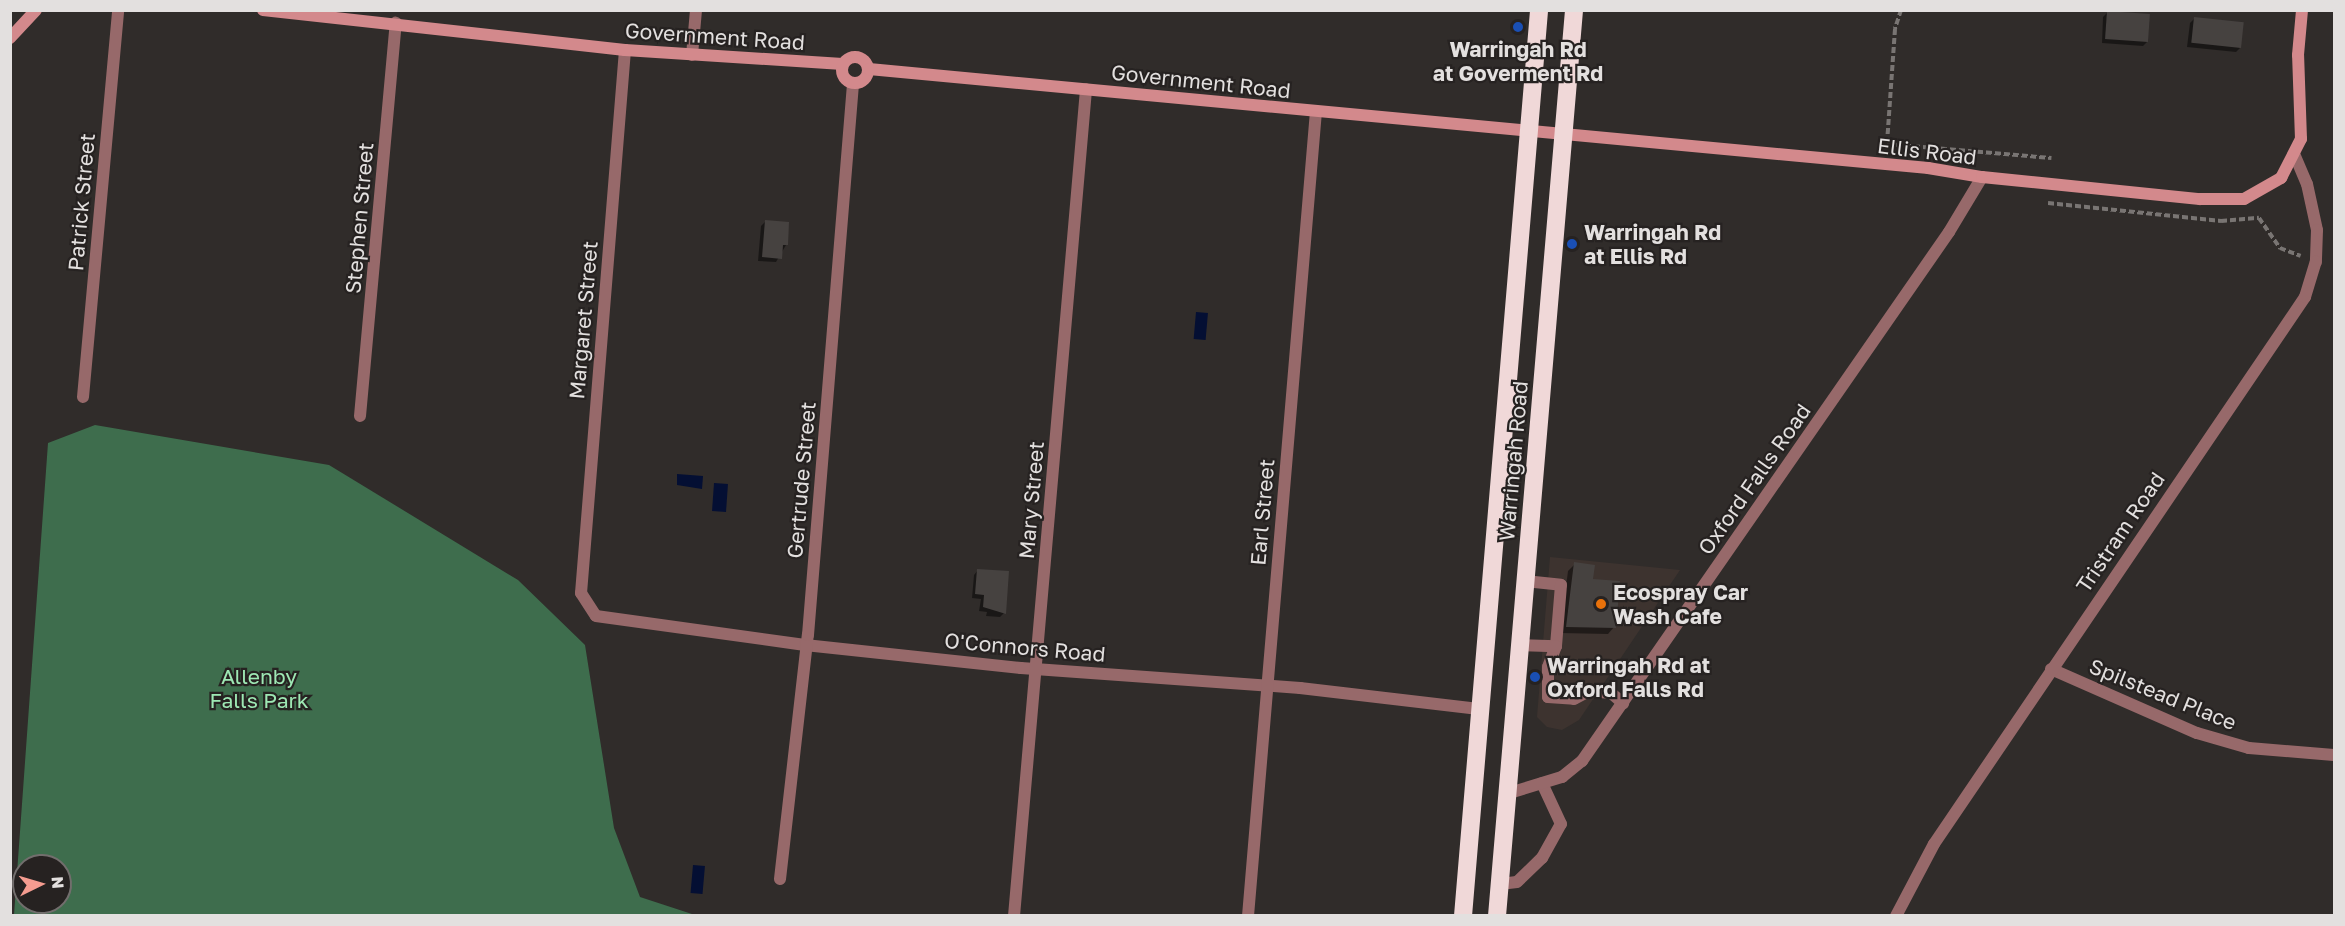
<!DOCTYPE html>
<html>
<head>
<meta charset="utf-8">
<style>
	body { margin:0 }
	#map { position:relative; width:2345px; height:926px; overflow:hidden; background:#302c2a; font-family:"Golos Text",sans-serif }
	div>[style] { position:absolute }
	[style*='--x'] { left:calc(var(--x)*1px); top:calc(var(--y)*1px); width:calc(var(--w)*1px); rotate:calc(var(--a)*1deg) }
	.built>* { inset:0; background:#3d332f }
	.forest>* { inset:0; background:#3e6d4d }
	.water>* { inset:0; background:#040f33; transform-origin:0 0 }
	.shadow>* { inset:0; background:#0007 }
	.building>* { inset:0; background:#464240; transform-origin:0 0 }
	.path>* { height:4px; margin-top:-2px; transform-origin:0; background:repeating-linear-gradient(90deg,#797573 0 6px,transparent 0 9px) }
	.lane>* { height:12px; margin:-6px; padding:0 6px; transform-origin:6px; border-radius:6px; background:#97696a }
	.street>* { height:12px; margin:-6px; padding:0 6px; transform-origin:6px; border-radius:6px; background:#97696a }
	.secondary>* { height:12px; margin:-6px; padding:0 6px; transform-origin:6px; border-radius:6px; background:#d3898c }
	.secondary>.ring { margin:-6px; padding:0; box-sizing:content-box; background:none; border:12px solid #d3898c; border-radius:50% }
	.highway>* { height:18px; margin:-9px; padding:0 9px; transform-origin:9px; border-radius:9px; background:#f0d8d8 }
	.dots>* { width:16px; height:16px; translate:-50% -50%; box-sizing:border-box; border:3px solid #262221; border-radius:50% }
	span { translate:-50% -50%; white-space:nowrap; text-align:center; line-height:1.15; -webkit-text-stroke:4.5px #262221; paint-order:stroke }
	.street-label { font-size:21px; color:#e3e0df }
	.poi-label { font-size:21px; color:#e3e0df; font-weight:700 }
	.left { translate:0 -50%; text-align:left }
	.park-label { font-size:21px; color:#9ee8b4 }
	.frame { position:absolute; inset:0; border:12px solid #e3e0df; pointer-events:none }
	.north { position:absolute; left:12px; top:854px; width:60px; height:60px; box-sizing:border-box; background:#262221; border:2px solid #726e6d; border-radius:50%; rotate:85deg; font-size:16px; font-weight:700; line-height:24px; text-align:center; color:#e3e0df }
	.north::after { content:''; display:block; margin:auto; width:21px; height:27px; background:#f59c90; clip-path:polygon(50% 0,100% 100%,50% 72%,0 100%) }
</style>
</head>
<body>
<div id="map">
	<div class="built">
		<div style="clip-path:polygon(1550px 557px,1680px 570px,1579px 720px,1562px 730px,1547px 727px,1537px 717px)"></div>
	</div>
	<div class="forest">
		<div style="clip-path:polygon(evenodd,95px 425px,329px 465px,518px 580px,585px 645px,614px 828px,640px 897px,695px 915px,14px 915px,48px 443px,95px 425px,24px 866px,60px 866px,60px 902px,24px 902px,24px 866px)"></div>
	</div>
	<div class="water">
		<div style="left:1196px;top:312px;width:12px;height:27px;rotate:5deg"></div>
		<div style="clip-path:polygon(677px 474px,703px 476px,702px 489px,677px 485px)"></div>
		<div style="left:714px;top:483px;width:14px;height:28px;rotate:4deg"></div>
		<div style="left:693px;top:865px;width:12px;height:28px;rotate:5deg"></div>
	</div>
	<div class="shadow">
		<div style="clip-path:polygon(2108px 12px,2147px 42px,2143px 46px,2102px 43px,2103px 17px)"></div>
		<div style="clip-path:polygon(2194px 19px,2240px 48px,2236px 52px,2187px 47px,2190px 23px)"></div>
		<div style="clip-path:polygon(765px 222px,786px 245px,776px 262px,758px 261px,761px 226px)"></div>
		<div style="clip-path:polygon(1575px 564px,1591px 580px,1614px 627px,1608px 634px,1560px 633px,1568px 571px)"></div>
		<div style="clip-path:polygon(978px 570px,1004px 613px,1000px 617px,986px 616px,987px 612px,979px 611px,981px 599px,972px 598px,974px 575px)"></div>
	</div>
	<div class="building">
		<div style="left:2107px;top:11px;width:43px;height:28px;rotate:4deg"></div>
		<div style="left:2194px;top:17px;width:50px;height:26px;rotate:6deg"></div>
		<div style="clip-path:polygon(765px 220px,789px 222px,788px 245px,783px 245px,782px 259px,762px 257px)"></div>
		<div style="clip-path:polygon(1574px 562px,1595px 565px,1593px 579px,1620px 581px,1616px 628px,1566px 627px)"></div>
		<div style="clip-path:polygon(977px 569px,1009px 571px,1006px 614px,983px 607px,984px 595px,975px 594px)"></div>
	</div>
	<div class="path">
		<div style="--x:1901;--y:10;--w:20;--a:108"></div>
		<div style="--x:1895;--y:29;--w:115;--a:94"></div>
		<div style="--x:1887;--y:144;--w:165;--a:4.9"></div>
		<div style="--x:2048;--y:203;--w:174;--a:5.9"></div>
		<div style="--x:2221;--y:221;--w:38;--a:-5"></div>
		<div style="--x:2259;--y:218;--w:37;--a:55"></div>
		<div style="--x:2280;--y:248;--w:22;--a:21"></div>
	</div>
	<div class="lane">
		<div style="--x:2295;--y:156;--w:30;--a:67"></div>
		<div style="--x:2307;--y:184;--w:47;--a:77.7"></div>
		<div style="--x:2317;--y:230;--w:32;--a:92"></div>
		<div style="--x:1525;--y:581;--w:36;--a:6"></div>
		<div style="--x:1561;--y:585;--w:61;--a:94.7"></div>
		<div style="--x:1556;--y:646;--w:22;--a:111"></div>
		<div style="--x:1548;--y:667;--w:30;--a:90"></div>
		<div style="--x:1548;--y:697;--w:26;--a:4"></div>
		<div style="--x:1574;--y:699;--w:17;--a:-28"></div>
		<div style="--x:1589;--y:691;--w:22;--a:5"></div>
		<div style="--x:1611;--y:693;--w:16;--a:40"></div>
		<div style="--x:1519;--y:645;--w:37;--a:2"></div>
		<div style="--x:1500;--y:884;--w:17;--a:-7"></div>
		<div style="--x:1517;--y:882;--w:35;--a:-44"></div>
		<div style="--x:1542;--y:858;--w:39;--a:-61"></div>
		<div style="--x:1561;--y:824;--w:45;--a:-114.9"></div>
	</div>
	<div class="street">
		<div style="--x:625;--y:50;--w:545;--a:94.63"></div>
		<div style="--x:581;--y:593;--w:27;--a:57"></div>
		<div style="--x:596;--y:616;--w:211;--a:7.9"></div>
		<div style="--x:805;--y:645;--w:217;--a:6.1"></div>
		<div style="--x:1021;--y:668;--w:280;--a:4.1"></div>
		<div style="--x:1300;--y:688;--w:180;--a:6.7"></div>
		<div style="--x:692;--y:55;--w:45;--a:-84.9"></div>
		<div style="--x:83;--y:397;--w:389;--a:-84.8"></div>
		<div style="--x:360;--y:416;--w:395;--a:-84.8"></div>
		<div style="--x:2051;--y:669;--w:159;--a:23.7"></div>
		<div style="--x:2197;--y:733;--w:54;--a:16.1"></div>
		<div style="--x:2249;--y:748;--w:85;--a:4.7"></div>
		<div style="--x:1506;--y:794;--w:59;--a:-16.9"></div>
		<div style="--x:1562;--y:777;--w:26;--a:-39"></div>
		<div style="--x:1582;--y:761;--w:644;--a:-55.25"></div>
		<div style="--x:1949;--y:232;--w:64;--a:-59"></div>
		<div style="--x:780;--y:879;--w:246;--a:-83.5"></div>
		<div style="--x:808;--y:635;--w:553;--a:-85.33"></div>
		<div style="--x:1014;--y:916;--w:830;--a:-85.02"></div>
		<div style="--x:1248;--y:916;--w:807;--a:-85.17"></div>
		<div style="--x:1896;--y:916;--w:81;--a:-62.2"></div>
		<div style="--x:1934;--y:844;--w:661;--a:-55.85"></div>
		<div style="--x:2305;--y:297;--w:37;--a:-73"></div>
	</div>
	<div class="secondary">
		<div style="--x:263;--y:10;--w:364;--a:6.3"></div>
		<div style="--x:625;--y:50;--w:218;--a:3.7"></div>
		<div style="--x:10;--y:38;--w:38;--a:-47"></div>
		<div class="ring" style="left:842px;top:57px;width:14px;height:14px"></div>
		<div style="--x:869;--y:69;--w:1064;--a:5.34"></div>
		<div style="--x:1928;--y:168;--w:55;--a:9.5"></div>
		<div style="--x:1982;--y:177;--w:219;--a:5.8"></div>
		<div style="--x:2200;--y:199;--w:44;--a:0"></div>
		<div style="--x:2244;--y:199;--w:43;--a:-29.6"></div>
		<div style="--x:2281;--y:178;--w:44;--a:-62.9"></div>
		<div style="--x:2301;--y:139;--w:84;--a:-92"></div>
		<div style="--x:2298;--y:55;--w:45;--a:-84.9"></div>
	</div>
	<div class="highway">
		<div style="--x:1463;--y:916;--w:909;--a:-85.2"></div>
		<div style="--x:1497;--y:916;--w:909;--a:-85.14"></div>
	</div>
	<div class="dots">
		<div style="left:1518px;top:27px;background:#1a4fb4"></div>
		<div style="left:1572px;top:244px;background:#1a4fb4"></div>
		<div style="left:1601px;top:604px;background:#e8710a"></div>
		<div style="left:1535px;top:677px;background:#1a4fb4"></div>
	</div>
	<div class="street-label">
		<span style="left:715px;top:36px;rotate:4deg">Government Road</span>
		<span style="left:1201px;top:81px;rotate:6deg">Government Road</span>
		<span style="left:1927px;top:151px;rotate:7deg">Ellis Road</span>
		<span style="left:81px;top:202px;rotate:-85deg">Patrick Street</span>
		<span style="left:359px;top:218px;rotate:-85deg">Stephen Street</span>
		<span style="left:583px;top:320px;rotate:-85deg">Margaret Street</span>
		<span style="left:1513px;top:461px;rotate:-85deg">Warringah Road</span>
		<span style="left:1754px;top:479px;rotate:-55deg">Oxford Falls Road</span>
		<span style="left:801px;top:480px;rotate:-85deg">Gertrude Street</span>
		<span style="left:1031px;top:500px;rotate:-85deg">Mary Street</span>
		<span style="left:1262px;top:512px;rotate:-85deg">Earl Street</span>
		<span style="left:2120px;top:532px;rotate:-56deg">Tristram Road</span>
		<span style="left:1025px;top:647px;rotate:5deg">O'Connors Road</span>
		<span style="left:2163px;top:694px;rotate:22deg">Spilstead Place</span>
	</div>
	<div class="poi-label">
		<span style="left:1518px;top:61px">Warringah Rd<br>at Goverment Rd</span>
		<span class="left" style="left:1584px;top:244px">Warringah Rd<br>at Ellis Rd</span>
		<span class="left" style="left:1613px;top:604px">Ecospray Car<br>Wash Cafe</span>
		<span class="left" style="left:1547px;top:677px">Warringah Rd at<br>Oxford Falls Rd</span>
	</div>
	<div class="park-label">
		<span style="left:259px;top:688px">Allenby<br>Falls Park</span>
	</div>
	<div class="frame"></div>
	<div class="north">N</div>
</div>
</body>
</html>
